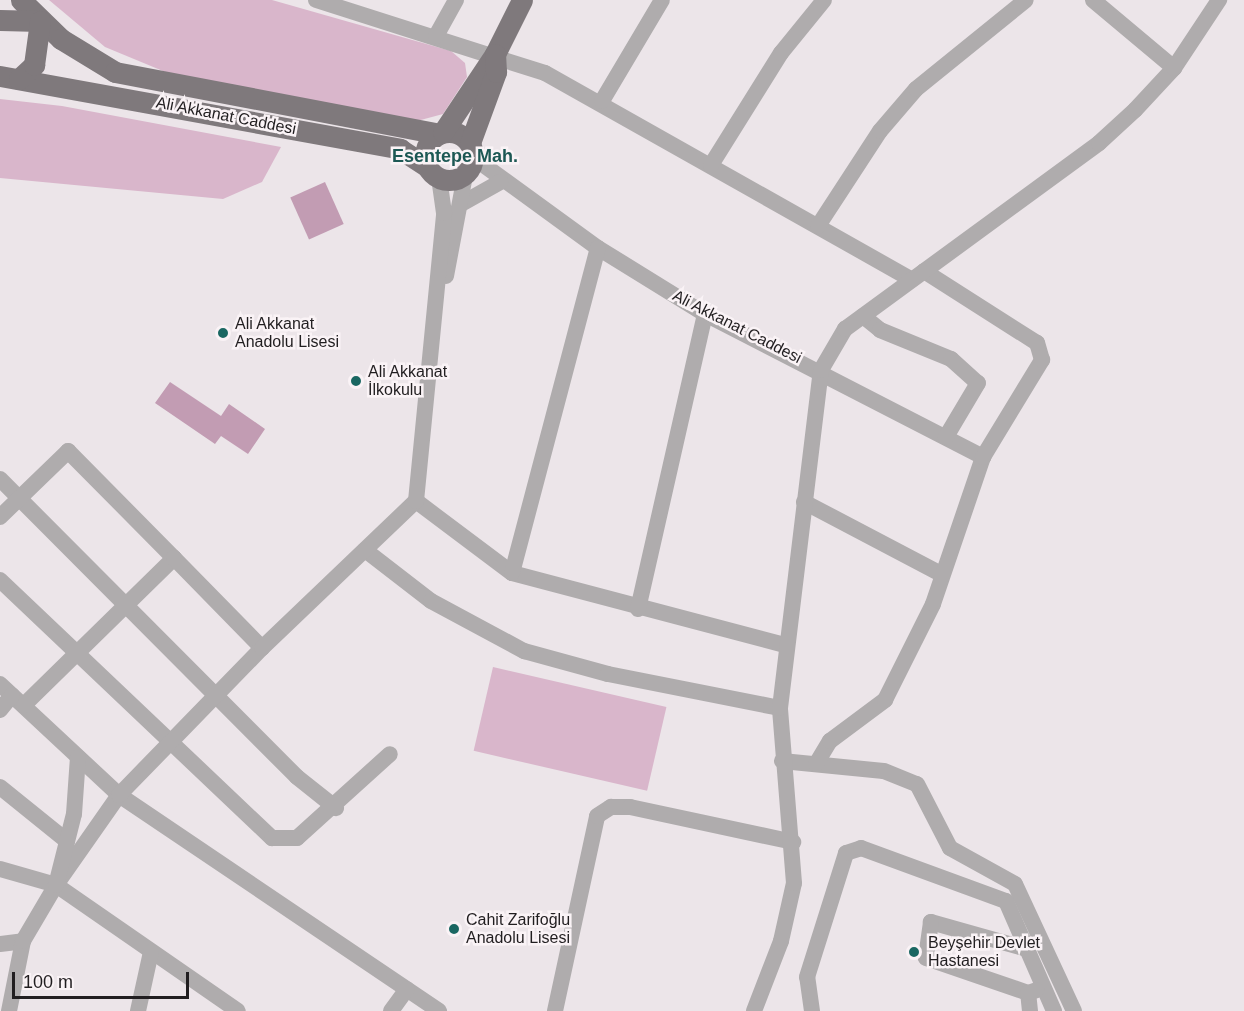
<!DOCTYPE html>
<html>
<head>
<meta charset="utf-8">
<style>
	body { margin:0 }
	#map { position:relative; width:1244px; height:1011px; overflow:hidden; background:#ece5e9; font-family:Helvetica,sans-serif }
	div>[style] { position:absolute }
	[style*='--x'] { left:calc(var(--x)*1px); top:calc(var(--y)*1px); width:calc(var(--w)*1px); rotate:calc(var(--a)*1deg) }
	.green>* { inset:0; background:#d9b6cb; transform-origin:0 0 }
	.building>* { inset:0; background:#c29cb3; transform-origin:0 0 }
	.minor>* { height:16px; margin:-8px; padding:0 8px; transform-origin:8px; border-radius:8px; background:#afacad }
	.major>* { height:21px; margin:-10.5px; padding:0 10.5px; transform-origin:10.5px; border-radius:10.5px; background:#7f797c }
	.major>.ring { margin:-10.5px; padding:0; box-sizing:content-box; background:none; border:21px solid #7f797c; border-radius:50% }
	.dots>* { width:16px; height:16px; translate:-50% -50%; box-sizing:border-box; border:3px solid #faf3f6; border-radius:50% }
	span { translate:-50% -50%; white-space:nowrap; text-align:center; line-height:1.15; -webkit-text-stroke:5px #faf3f6; paint-order:stroke }
	.street-label { font-size:16px; color:#211e20 }
	.poi-label { font-size:16px; color:#211e20 }
	.left { translate:0 -50%; text-align:left }
	.neighbourhood-label { font-size:18px; color:#1d5854; font-weight:700 }
	.scale { position:absolute; left:12px; top:972px; width:177px; height:27px; box-sizing:border-box; border:3px solid #211e20; border-top:0; padding-left:8px; font-size:18px; line-height:21px; white-space:nowrap; color:#211e20; -webkit-text-stroke:4px #faf3f6; paint-order:stroke }
</style>
</head>
<body>
<div id="map">
	<div class="green">
		<div style="clip-path:polygon(49px 0,272px 0,451px 51px,465px 63px,467px 77px,443px 114px,417px 121px,175px 76px,105px 47px)"></div>
		<div style="clip-path:polygon(0 99px,62px 106px,281px 147px,262px 182px,223px 199px,0 178px)"></div>
		<div style="left:493px;top:667px;width:178px;height:86px;rotate:13deg"></div>
	</div>
	<div class="building">
		<div style="left:325px;top:182px;width:46px;height:38px;rotate:66deg"></div>
		<div style="clip-path:polygon(170px 382px,221px 416px,229px 404px,265px 429px,248px 454px,221px 436px,215px 444px,155px 403px)"></div>
	</div>
	<div class="minor">
		<div style="--x:316;--y:0;--w:240;--a:17.7"></div>
		<div style="--x:545;--y:73;--w:421;--a:29.4"></div>
		<div style="--x:1093;--y:0;--w:106;--a:40"></div>
		<div style="--x:436;--y:36;--w:41;--a:-60.9"></div>
		<div style="--x:602;--y:101;--w:117;--a:-59.3"></div>
		<div style="--x:474;--y:158;--w:153;--a:36"></div>
		<div style="--x:598;--y:248;--w:126;--a:31.7"></div>
		<div style="--x:705;--y:314;--w:313;--a:27.2"></div>
		<div style="--x:711;--y:165;--w:132;--a:-58"></div>
		<div style="--x:781;--y:53;--w:68;--a:-50.9"></div>
		<div style="--x:461;--y:204;--w:45;--a:-29.4"></div>
		<div style="--x:818;--y:226;--w:113;--a:-56.9"></div>
		<div style="--x:880;--y:131;--w:55;--a:-49.4"></div>
		<div style="--x:916;--y:89;--w:141;--a:-39"></div>
		<div style="--x:446;--y:276;--w:103;--a:-79.3"></div>
		<div style="--x:863;--y:316;--w:22;--a:39"></div>
		<div style="--x:880;--y:330;--w:77;--a:22.2"></div>
		<div style="--x:951;--y:359;--w:36;--a:42"></div>
		<div style="--x:978;--y:383;--w:63;--a:120.7"></div>
		<div style="--x:0;--y:479;--w:421;--a:45.1"></div>
		<div style="--x:297;--y:777;--w:50;--a:38.5"></div>
		<div style="--x:416;--y:501;--w:120;--a:36.9"></div>
		<div style="--x:512;--y:573;--w:282;--a:14.8"></div>
		<div style="--x:804;--y:502;--w:155;--a:27.7"></div>
		<div style="--x:0;--y:517;--w:95;--a:-44.1"></div>
		<div style="--x:68;--y:451;--w:151;--a:45.3"></div>
		<div style="--x:365;--y:550;--w:83;--a:37.7"></div>
		<div style="--x:431;--y:601;--w:106;--a:28.3"></div>
		<div style="--x:524;--y:651;--w:87;--a:15.3"></div>
		<div style="--x:608;--y:674;--w:175;--a:11.2"></div>
		<div style="--x:512;--y:573;--w:336;--a:-75.2"></div>
		<div style="--x:0;--y:580;--w:375;--a:43.5"></div>
		<div style="--x:272;--y:838;--w:25;--a:0"></div>
		<div style="--x:297;--y:838;--w:125;--a:-42.1"></div>
		<div style="--x:638;--y:609;--w:303;--a:-77.2"></div>
		<div style="--x:0;--y:684;--w:163;--a:43"></div>
		<div style="--x:119;--y:795;--w:386;--a:34"></div>
		<div style="--x:24;--y:705;--w:210;--a:-44.4"></div>
		<div style="--x:174;--y:558;--w:126;--a:45.6"></div>
		<div style="--x:0;--y:710;--w:19;--a:-51"></div>
		<div style="--x:782;--y:761;--w:102;--a:5.6"></div>
		<div style="--x:884;--y:771;--w:35;--a:22"></div>
		<div style="--x:917;--y:784;--w:72;--a:62.7"></div>
		<div style="--x:950;--y:848;--w:74;--a:29"></div>
		<div style="--x:1015;--y:884;--w:140;--a:65.1"></div>
		<div style="--x:816;--y:764;--w:27;--a:-59"></div>
		<div style="--x:830;--y:741;--w:69;--a:-36.7"></div>
		<div style="--x:885;--y:700;--w:107;--a:-63.4"></div>
		<div style="--x:933;--y:604;--w:155;--a:-71.2"></div>
		<div style="--x:983;--y:457;--w:114;--a:-58.7"></div>
		<div style="--x:1042;--y:360;--w:18;--a:-106"></div>
		<div style="--x:1037;--y:343;--w:134;--a:-147.5"></div>
		<div style="--x:0;--y:787;--w:86;--a:38.9"></div>
		<div style="--x:0;--y:869;--w:58;--a:15.9"></div>
		<div style="--x:56;--y:885;--w:221;--a:34.7"></div>
		<div style="--x:56;--y:885;--w:110;--a:-55"></div>
		<div style="--x:119;--y:795;--w:205;--a:-45.8"></div>
		<div style="--x:262;--y:648;--w:213;--a:-43.7"></div>
		<div style="--x:416;--y:501;--w:289;--a:-84.4"></div>
		<div style="--x:444;--y:213;--w:35;--a:-98"></div>
		<div style="--x:0;--y:944;--w:23;--a:-7"></div>
		<div style="--x:1027;--y:949;--w:100;--a:-164.3"></div>
		<div style="--x:931;--y:922;--w:36;--a:98"></div>
		<div style="--x:926;--y:958;--w:108;--a:18.9"></div>
		<div style="--x:9;--y:1011;--w:71;--a:-78.7"></div>
		<div style="--x:23;--y:941;--w:65;--a:-59.5"></div>
		<div style="--x:56;--y:885;--w:73;--a:-75.8"></div>
		<div style="--x:74;--y:814;--w:57;--a:-86"></div>
		<div style="--x:138;--y:1011;--w:60;--a:-77.6"></div>
		<div style="--x:391;--y:1011;--w:27;--a:-54"></div>
		<div style="--x:555;--y:1011;--w:199;--a:-77.8"></div>
		<div style="--x:597;--y:816;--w:17;--a:-33"></div>
		<div style="--x:611;--y:807;--w:19;--a:0"></div>
		<div style="--x:630;--y:807;--w:167;--a:12.1"></div>
		<div style="--x:754;--y:1011;--w:75;--a:-68.9"></div>
		<div style="--x:781;--y:941;--w:59;--a:-77.4"></div>
		<div style="--x:794;--y:883;--w:176;--a:-94.6"></div>
		<div style="--x:780;--y:708;--w:340;--a:-83.1"></div>
		<div style="--x:821;--y:370;--w:48;--a:-59.7"></div>
		<div style="--x:845;--y:329;--w:315;--a:-36.2"></div>
		<div style="--x:1099;--y:143;--w:49;--a:-42.5"></div>
		<div style="--x:1135;--y:110;--w:57;--a:-47.1"></div>
		<div style="--x:1174;--y:68;--w:82;--a:-56.5"></div>
		<div style="--x:812;--y:1011;--w:34;--a:-98"></div>
		<div style="--x:807;--y:977;--w:130;--a:-72.5"></div>
		<div style="--x:846;--y:853;--w:16;--a:-18"></div>
		<div style="--x:861;--y:848;--w:154;--a:20.1"></div>
		<div style="--x:1006;--y:901;--w:120;--a:66.4"></div>
		<div style="--x:1030;--y:1011;--w:18;--a:-96"></div>
		<div style="--x:1028;--y:993;--w:9;--a:-18"></div>
	</div>
	<div class="major">
		<div style="--x:21;--y:0;--w:56;--a:44.3"></div>
		<div style="--x:61;--y:39;--w:63;--a:31.4"></div>
		<div style="--x:115;--y:72;--w:330;--a:10.8"></div>
		<div style="--x:0;--y:20;--w:40;--a:1.4"></div>
		<div style="--x:0;--y:76;--w:407;--a:10.3"></div>
		<div style="--x:400;--y:149;--w:33;--a:33"></div>
		<div style="--x:19;--y:79;--w:21;--a:-43"></div>
		<div style="--x:34;--y:65;--w:44;--a:-82.2"></div>
		<div class="ring" style="left:425px;top:132px;width:27px;height:27px"></div>
		<div style="--x:443;--y:132;--w:94;--a:-56.3"></div>
		<div style="--x:495;--y:54;--w:60;--a:-63.4"></div>
		<div style="--x:470;--y:143;--w:76;--a:-69.9"></div>
		<div style="--x:496;--y:72;--w:18;--a:-93"></div>
	</div>
	<div class="dots">
		<div style="left:223px;top:333px;background:#1a6762"></div>
		<div style="left:356px;top:381px;background:#1a6762"></div>
		<div style="left:454px;top:929px;background:#1a6762"></div>
		<div style="left:914px;top:952px;background:#1a6762"></div>
	</div>
	<div class="street-label">
		<span style="left:226px;top:116px;rotate:11deg">Ali Akkanat Caddesi</span>
		<span style="left:737px;top:327px;rotate:27deg">Ali Akkanat Caddesi</span>
	</div>
	<div class="poi-label">
		<span class="left" style="left:235px;top:333px">Ali Akkanat<br>Anadolu Lisesi</span>
		<span class="left" style="left:368px;top:381px">Ali Akkanat<br>İlkokulu</span>
		<span class="left" style="left:466px;top:929px">Cahit Zarifoğlu<br>Anadolu Lisesi</span>
		<span class="left" style="left:928px;top:952px">Beyşehir Devlet<br>Hastanesi</span>
	</div>
	<div class="neighbourhood-label">
		<span style="left:455px;top:156px">Esentepe Mah.</span>
	</div>
	<div class="scale">100 m</div>
</div>
</body>
</html>
